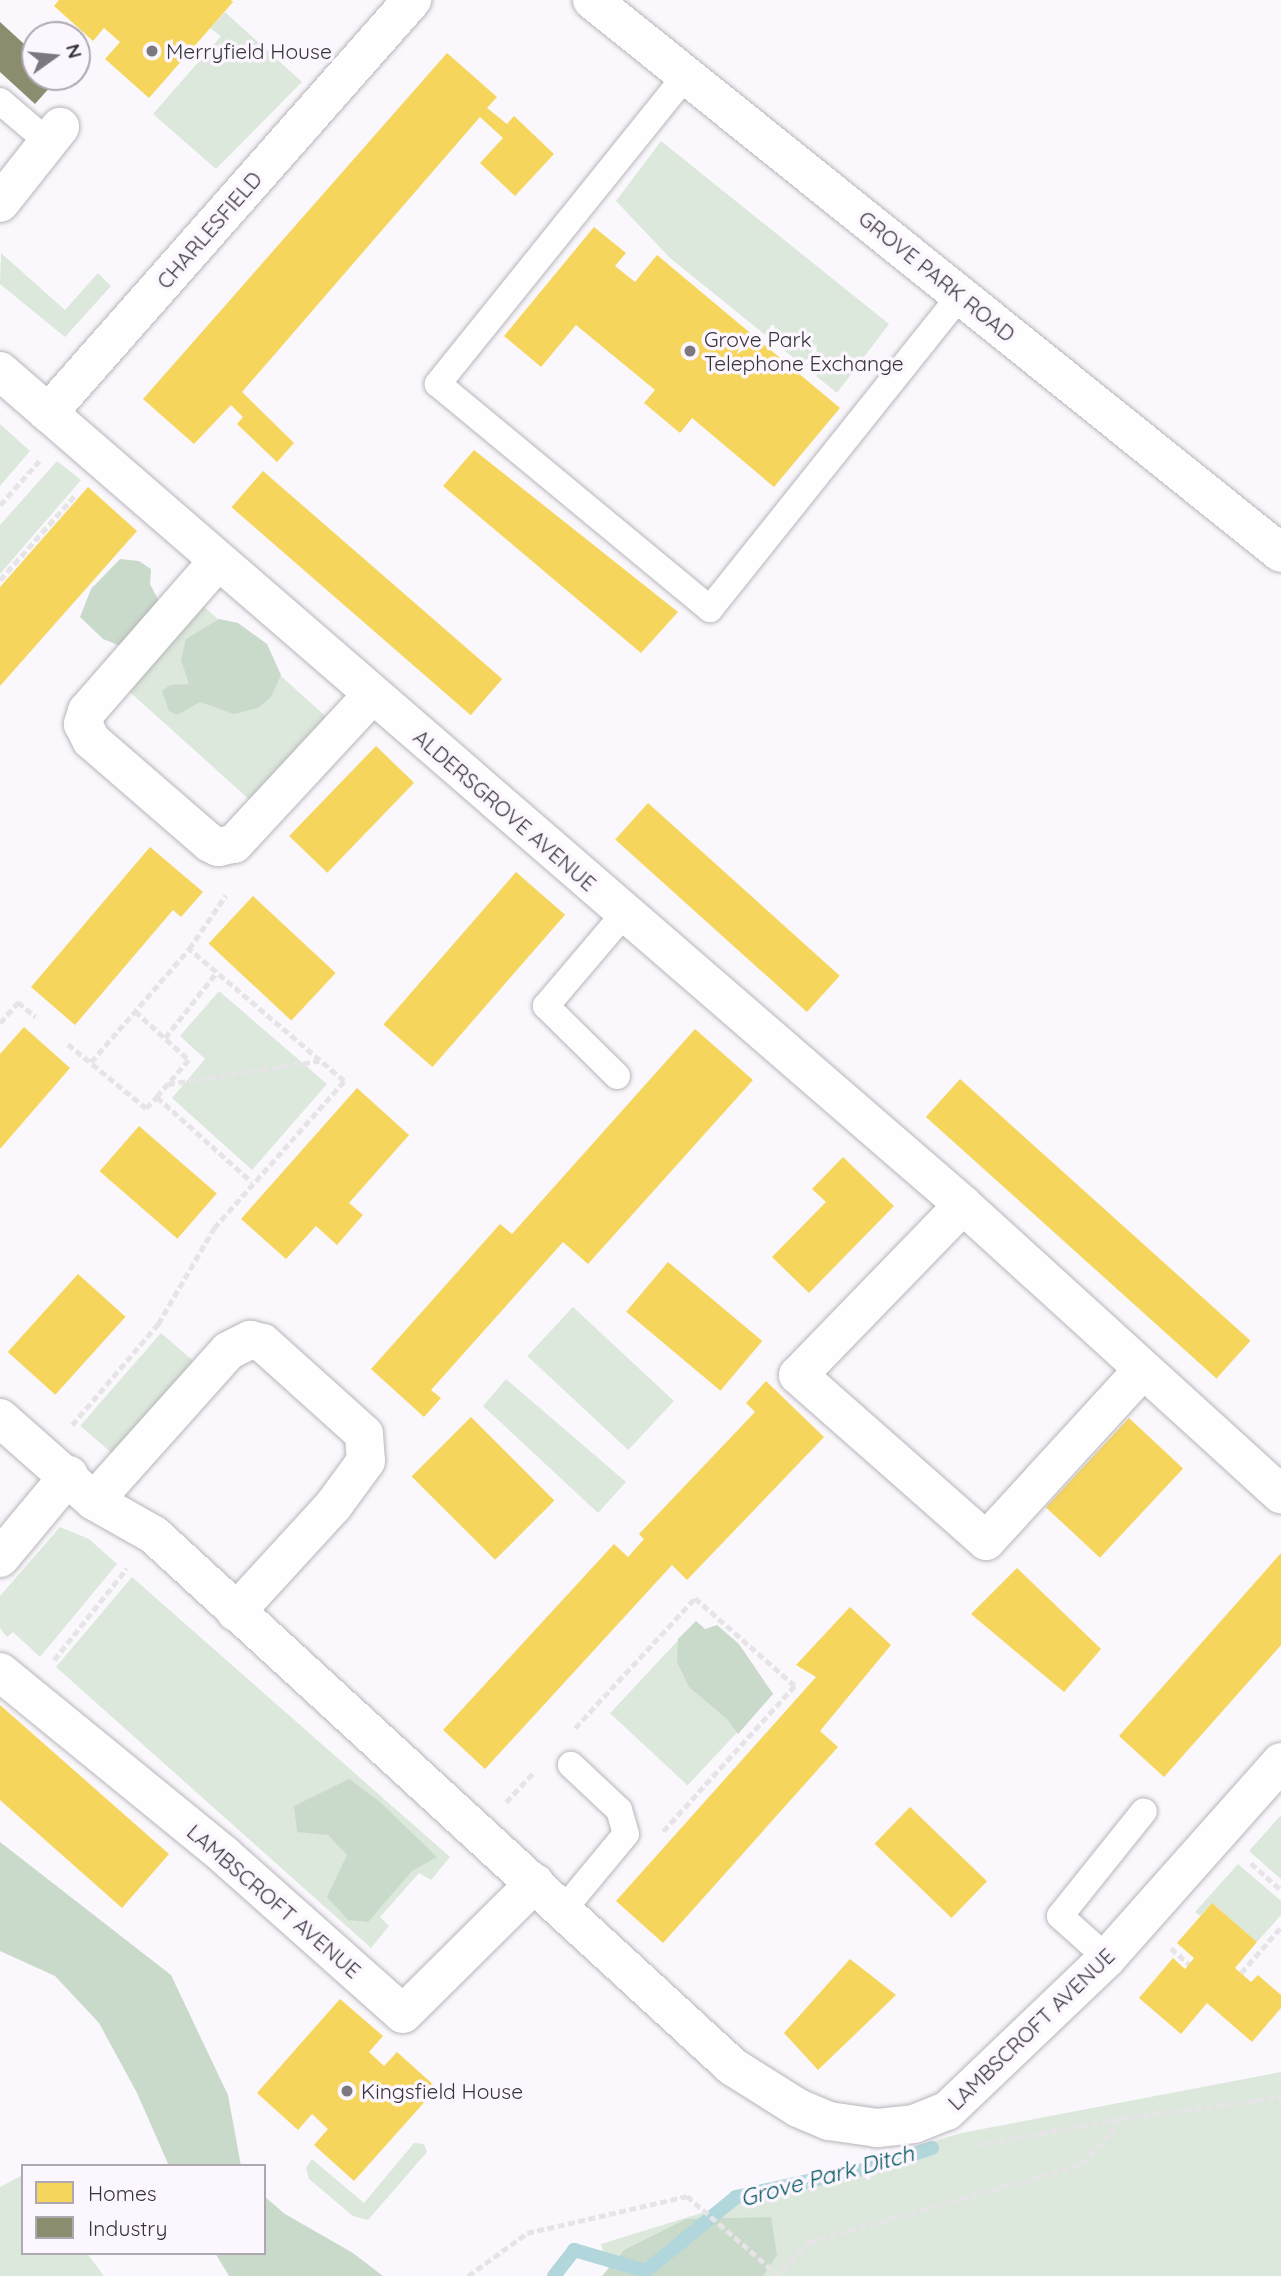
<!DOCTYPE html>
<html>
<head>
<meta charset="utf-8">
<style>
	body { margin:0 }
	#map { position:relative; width:1281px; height:2276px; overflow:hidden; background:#fbf8fd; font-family:Quicksand,sans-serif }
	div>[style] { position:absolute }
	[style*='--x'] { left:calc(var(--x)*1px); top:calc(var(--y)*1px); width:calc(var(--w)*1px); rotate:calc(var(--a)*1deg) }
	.green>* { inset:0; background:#dbe8db; transform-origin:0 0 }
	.forest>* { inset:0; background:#c9daca }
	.homes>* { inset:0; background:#f6d55c; transform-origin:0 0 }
	.industry>* { inset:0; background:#8c8c6e }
	.stream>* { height:14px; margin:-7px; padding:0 7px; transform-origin:7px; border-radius:7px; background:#b1d6dc }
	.path>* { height:4.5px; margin-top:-2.25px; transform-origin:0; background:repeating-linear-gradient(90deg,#e6e4e7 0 7px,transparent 0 10.5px) }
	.roads { filter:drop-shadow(0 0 2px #b8b5ba) drop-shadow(0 0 2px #b8b5ba) }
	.lane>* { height:26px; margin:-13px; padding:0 13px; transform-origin:13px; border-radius:13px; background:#fefeff }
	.street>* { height:38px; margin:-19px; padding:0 19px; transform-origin:19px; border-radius:19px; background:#fefeff }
	.secondary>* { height:38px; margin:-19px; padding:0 19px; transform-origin:19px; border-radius:19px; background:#fefeff }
	.dots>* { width:19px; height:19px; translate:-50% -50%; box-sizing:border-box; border:4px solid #fcf6ff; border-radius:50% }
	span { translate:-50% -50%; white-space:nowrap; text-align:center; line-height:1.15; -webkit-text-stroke:7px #fcf6ff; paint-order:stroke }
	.poi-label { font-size:21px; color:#39333b }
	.left { translate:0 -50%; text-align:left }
	.street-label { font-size:21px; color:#39333b }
	.water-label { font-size:23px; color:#02575e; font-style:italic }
	.legend { position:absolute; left:21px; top:2164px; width:245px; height:91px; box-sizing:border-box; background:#fcf6ff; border:2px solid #aea8b1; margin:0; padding:9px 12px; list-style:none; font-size:21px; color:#39333b }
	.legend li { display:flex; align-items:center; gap:14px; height:35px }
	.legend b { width:35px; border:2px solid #aea8b1 }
	.north { position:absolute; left:21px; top:21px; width:70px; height:70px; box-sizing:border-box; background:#fcf6ff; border:2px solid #aea8b1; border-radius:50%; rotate:75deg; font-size:19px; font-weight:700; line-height:28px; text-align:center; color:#39333b }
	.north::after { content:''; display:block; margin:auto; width:24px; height:32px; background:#7d787f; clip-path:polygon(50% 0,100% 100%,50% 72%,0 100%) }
</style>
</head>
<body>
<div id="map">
	<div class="green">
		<div style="clip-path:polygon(225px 12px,302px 82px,216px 169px,153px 114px,221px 36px,210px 28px)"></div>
		<div style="clip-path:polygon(661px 141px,889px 324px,837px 393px,670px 258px,616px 201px)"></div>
		<div style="clip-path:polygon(1px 253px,65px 310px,98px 273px,111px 286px,65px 337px,0 284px)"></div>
		<div style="clip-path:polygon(0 424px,30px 451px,0 486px)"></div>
		<div style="clip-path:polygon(57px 461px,81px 480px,0 574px,0 525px)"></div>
		<div style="left:201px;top:604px;width:170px;height:113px;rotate:42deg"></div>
		<div style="clip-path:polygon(219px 991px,327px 1084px,252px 1170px,172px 1098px,205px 1059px,180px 1036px)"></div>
		<div style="left:573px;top:1307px;width:138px;height:67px;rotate:43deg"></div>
		<div style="left:161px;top:1333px;width:45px;height:123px;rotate:41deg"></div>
		<div style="clip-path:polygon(506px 1379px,626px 1482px,598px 1513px,483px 1406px)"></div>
		<div style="clip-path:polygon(60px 1527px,89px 1539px,117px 1564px,40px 1657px,13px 1632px,7px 1637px,0 1628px,0 1596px)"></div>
		<div style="clip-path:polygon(132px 1577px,450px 1857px,431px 1880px,419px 1873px,380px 1917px,389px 1926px,371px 1948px,56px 1667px)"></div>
		<div style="left:696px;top:1621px;width:106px;height:126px;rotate:43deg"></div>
		<div style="clip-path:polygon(1281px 1815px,1281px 1879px,1249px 1851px)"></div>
		<div style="clip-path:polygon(1238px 1864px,1281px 1901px,1281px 1915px,1257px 1942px,1212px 1903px,1200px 1916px,1195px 1912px)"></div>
		<div style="clip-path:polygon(1281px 2072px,1281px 2276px,611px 2276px,601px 2244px,961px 2133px)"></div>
		<div style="clip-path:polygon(414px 2143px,424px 2144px,427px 2152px,368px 2220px,353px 2216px,309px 2179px,306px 2168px,312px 2159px,364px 2203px)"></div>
		<div style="clip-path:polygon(23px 2175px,23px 2253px,87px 2253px,104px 2276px,0 2276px,0 2187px)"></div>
	</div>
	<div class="forest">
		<div style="clip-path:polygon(120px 559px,139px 561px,151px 569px,150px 584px,161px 605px,131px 641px,118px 645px,103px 639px,80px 617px,91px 589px)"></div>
		<div style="clip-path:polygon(219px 619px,238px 623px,267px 644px,281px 675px,271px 697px,258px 708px,234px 714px,200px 702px,177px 715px,169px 711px,162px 691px,170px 685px,189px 684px,181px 660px,186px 639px)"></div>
		<div style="clip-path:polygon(696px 1621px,705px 1629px,717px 1625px,739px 1644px,773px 1694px,738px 1734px,727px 1719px,689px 1687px,677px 1662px,678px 1639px)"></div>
		<div style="clip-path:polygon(349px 1779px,379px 1801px,437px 1857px,412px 1871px,368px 1922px,348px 1920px,327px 1897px,347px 1855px,328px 1835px,297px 1832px,294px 1806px)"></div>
		<div style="clip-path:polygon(0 1842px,171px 1975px,228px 2095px,241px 2166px,169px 2166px,137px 2093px,99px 2023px,55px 1976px,0 1951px)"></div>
		<div style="clip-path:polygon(264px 2196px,285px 2214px,353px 2253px,383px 2276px,229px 2276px,215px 2253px,264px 2253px)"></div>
		<div style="clip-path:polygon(771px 2217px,777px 2255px,763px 2276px,602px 2276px,624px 2250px,686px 2219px)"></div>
	</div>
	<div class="homes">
		<div style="clip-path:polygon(59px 0,231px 0,233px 2px,149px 98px,105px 59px,120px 42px,104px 28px,93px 41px,54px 6px)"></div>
		<div style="clip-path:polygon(447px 53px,497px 97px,487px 108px,507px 124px,514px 116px,554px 154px,515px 196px,480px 163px,503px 138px,480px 117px,242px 392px,294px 443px,277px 462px,237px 424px,243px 417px,231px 405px,194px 444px,143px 399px)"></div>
		<div style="clip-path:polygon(594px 227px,626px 253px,615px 266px,635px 282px,657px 255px,840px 408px,774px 487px,692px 418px,680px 433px,644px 403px,655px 390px,576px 325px,541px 367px,504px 336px)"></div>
		<div style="clip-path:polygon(474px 450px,678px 612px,641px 653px,443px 486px)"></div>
		<div style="left:263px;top:471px;width:317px;height:48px;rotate:41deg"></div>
		<div style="clip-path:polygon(88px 487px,137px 531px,0 686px,0 587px)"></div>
		<div style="left:376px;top:746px;width:53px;height:125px;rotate:44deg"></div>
		<div style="left:648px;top:803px;width:258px;height:49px;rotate:42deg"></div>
		<div style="clip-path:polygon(150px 847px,203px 892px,181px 917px,173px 910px,75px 1025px,31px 987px)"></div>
		<div style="left:516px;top:872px;width:65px;height:202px;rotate:41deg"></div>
		<div style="left:253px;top:896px;width:113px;height:65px;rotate:43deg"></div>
		<div style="clip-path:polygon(24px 1027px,70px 1068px,0 1149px,0 1054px)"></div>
		<div style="clip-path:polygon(695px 1029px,753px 1080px,588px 1264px,563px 1242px,431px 1390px,441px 1398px,424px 1417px,371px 1369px,500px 1224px,512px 1234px)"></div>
		<div style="left:960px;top:1079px;width:391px;height:51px;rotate:42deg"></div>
		<div style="clip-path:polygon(357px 1088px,409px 1135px,349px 1203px,363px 1215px,337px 1245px,316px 1226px,286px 1259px,241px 1219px)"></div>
		<div style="left:139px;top:1126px;width:103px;height:60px;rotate:41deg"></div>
		<div style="clip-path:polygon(843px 1157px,894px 1206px,809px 1293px,772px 1257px,826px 1202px,812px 1189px)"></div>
		<div style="left:668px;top:1262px;width:123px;height:65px;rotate:40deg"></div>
		<div style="left:78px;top:1274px;width:64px;height:105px;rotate:42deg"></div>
		<div style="clip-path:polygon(766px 1381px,824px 1437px,687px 1580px,672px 1565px,485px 1769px,443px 1730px,614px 1544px,628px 1557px,644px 1539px,639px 1534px,755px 1412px,746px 1403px)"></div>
		<div style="left:471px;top:1417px;width:118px;height:84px;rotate:45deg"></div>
		<div style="left:1129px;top:1418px;width:74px;height:122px;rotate:43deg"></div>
		<div style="clip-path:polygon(1281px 1553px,1281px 1645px,1164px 1777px,1119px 1736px)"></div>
		<div style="clip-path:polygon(1017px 1568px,1101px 1649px,1064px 1692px,971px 1614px)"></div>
		<div style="clip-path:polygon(850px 1607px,891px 1645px,820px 1731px,838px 1747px,663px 1943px,616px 1901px,816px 1677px,796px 1665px)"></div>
		<div style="clip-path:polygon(0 1705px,169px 1854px,122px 1908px,0 1800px)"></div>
		<div style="left:910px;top:1807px;width:107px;height:51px;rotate:44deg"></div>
		<div style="clip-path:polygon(1212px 1903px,1257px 1942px,1235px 1968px,1251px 1982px,1258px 1975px,1281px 1995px,1281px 2008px,1252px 2042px,1207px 2003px,1181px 2034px,1139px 1998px,1173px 1958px,1185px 1969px,1194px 1958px,1177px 1943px)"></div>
		<div style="clip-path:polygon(850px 1959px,896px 1995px,818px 2070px,784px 2033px)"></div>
		<div style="clip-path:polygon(340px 1999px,383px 2036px,369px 2052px,384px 2066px,397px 2052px,437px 2088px,354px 2181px,314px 2145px,328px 2129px,312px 2114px,298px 2130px,257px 2093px)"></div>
	</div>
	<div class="industry">
		<div style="clip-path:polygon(0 22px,35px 54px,35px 77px,59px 77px,35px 104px,0 72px)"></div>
	</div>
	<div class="stream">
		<div style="--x:554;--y:2276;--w:33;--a:-52"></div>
		<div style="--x:574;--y:2250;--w:75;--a:16.3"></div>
		<div style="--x:646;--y:2271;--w:117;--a:-39.4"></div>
		<div style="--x:736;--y:2197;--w:148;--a:-12.5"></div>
		<div style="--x:880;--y:2165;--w:55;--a:-18.1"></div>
	</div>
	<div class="path">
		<div style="--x:0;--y:505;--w:59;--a:-48.4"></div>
		<div style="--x:0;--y:580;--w:115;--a:-48.5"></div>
		<div style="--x:135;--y:1011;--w:73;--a:42.2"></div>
		<div style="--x:189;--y:1060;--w:49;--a:130.9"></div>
		<div style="--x:0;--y:1023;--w:28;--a:-49"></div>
		<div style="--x:18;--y:1002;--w:23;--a:40"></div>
		<div style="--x:165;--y:1038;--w:83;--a:-51.9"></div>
		<div style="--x:68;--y:1044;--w:101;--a:39.4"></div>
		<div style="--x:146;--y:1108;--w:16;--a:-45"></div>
		<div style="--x:157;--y:1097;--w:127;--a:41.8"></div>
		<div style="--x:91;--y:1062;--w:150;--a:-49.1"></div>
		<div style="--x:189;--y:949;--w:65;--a:-55.6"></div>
		<div style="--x:168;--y:1084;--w:153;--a:-8.7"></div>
		<div style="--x:72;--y:1425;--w:133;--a:-49.6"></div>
		<div style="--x:158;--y:1324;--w:111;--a:-59.7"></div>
		<div style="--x:214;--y:1228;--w:196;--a:-48.5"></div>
		<div style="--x:344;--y:1081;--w:204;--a:-139.6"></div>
		<div style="--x:54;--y:1660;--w:117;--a:-51.6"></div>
		<div style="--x:575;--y:1728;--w:177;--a:-47.3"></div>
		<div style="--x:695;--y:1598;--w:133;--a:41.3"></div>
		<div style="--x:795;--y:1686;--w:197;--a:132.1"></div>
		<div style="--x:506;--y:1802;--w:41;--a:-47"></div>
		<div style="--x:1251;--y:1863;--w:40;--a:42"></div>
		<div style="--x:1171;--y:1948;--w:24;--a:42"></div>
		<div style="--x:1241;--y:1973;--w:61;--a:-49"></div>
		<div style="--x:978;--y:2145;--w:147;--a:-10.6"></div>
		<div style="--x:1122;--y:2118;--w:160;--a:-7.5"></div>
		<div style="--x:468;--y:2276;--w:73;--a:-36.1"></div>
		<div style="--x:527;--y:2233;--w:164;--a:-13"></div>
		<div style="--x:687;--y:2196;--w:118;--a:40.9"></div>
		<div style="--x:775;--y:2276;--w:48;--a:-45"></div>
		<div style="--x:809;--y:2242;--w:285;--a:-15.9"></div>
		<div style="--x:1083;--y:2164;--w:60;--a:-49.7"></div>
	</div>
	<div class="roads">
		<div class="lane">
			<div style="--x:687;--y:74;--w:398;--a:128.8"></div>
			<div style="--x:438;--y:384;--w:353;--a:39.6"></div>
			<div style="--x:710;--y:609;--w:401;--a:-51.4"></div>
			<div style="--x:0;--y:101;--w:63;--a:40.5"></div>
			<div style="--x:617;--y:1076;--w:100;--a:-135.4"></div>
			<div style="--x:546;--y:1006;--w:121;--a:-49.7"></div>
			<div style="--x:564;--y:1909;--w:97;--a:-50.4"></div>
			<div style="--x:626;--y:1834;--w:25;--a:-106"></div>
			<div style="--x:619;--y:1810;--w:66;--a:-136.8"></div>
			<div style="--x:1107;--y:1958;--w:63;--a:-138.2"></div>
			<div style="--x:1060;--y:1916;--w:134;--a:-51.3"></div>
		</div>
		<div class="street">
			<div style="--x:0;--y:203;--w:97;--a:-51.7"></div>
			<div style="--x:0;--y:371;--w:1274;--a:40.89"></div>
			<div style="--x:963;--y:1205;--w:430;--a:42.3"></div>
			<div style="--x:48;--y:413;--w:551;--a:-48.61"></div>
			<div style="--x:217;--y:562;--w:198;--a:131.1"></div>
			<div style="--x:87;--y:711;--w:14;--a:107"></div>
			<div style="--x:83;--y:724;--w:18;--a:63"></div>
			<div style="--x:91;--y:740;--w:157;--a:40.9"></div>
			<div style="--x:210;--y:843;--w:9;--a:27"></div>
			<div style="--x:218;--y:847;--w:16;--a:-11"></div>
			<div style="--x:234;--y:844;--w:203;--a:-47.2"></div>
			<div style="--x:963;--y:1205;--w:237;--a:134.1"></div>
			<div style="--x:798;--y:1375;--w:251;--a:41.4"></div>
			<div style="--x:986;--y:1541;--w:231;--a:-47.5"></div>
			<div style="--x:0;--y:1418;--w:125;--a:41.4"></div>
			<div style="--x:94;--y:1501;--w:69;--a:29.5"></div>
			<div style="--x:154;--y:1535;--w:786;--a:42.58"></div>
			<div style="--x:733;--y:2067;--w:77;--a:32.2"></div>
			<div style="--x:798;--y:2108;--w:34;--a:23"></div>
			<div style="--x:829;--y:2121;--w:49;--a:8.3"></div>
			<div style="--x:877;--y:2128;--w:37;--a:-6"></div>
			<div style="--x:914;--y:2124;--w:35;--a:-22"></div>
			<div style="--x:947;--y:2111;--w:221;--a:-43.7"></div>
			<div style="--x:1107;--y:1958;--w:262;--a:-48.4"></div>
			<div style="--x:94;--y:1501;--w:201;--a:-48.2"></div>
			<div style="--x:228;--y:1351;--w:25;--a:-27"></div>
			<div style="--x:250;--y:1340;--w:13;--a:13"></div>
			<div style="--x:263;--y:1343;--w:136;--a:42"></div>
			<div style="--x:364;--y:1434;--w:27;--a:86"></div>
			<div style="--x:366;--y:1461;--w:56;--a:126.3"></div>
			<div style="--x:333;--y:1506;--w:144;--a:132.5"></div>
			<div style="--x:0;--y:1558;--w:108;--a:-50.3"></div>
			<div style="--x:0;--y:1672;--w:289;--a:39.2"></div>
			<div style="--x:224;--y:1855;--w:239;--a:41.6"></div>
			<div style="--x:403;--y:2014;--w:186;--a:-44.8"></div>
		</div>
		<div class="secondary">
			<div style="--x:592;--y:0;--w:883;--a:38.75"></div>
		</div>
	</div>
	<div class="dots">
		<div style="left:152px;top:51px;background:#7d787f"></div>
		<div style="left:690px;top:351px;background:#7d787f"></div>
		<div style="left:347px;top:2091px;background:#7d787f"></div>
	</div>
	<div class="poi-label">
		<span class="left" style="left:166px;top:51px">Merryfield House</span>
		<span class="left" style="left:704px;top:351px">Grove Park<br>Telephone Exchange</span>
		<span class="left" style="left:361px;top:2091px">Kingsfield House</span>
	</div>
	<div class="street-label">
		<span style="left:209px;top:230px;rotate:-49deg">CHARLESFIELD</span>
		<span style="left:937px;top:276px;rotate:39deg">GROVE PARK ROAD</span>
		<span style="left:505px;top:810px;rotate:41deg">ALDERSGROVE AVENUE</span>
		<span style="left:274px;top:1901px;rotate:41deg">LAMBSCROFT AVENUE</span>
		<span style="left:1031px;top:2029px;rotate:-44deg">LAMBSCROFT AVENUE</span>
	</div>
	<div class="water-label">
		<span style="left:827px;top:2176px;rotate:-15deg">Grove Park Ditch</span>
	</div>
	<ul class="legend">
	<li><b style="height:19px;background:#f6d55c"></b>Homes</li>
	<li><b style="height:19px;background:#8c8c6e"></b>Industry</li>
	</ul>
	<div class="north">N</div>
</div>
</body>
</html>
